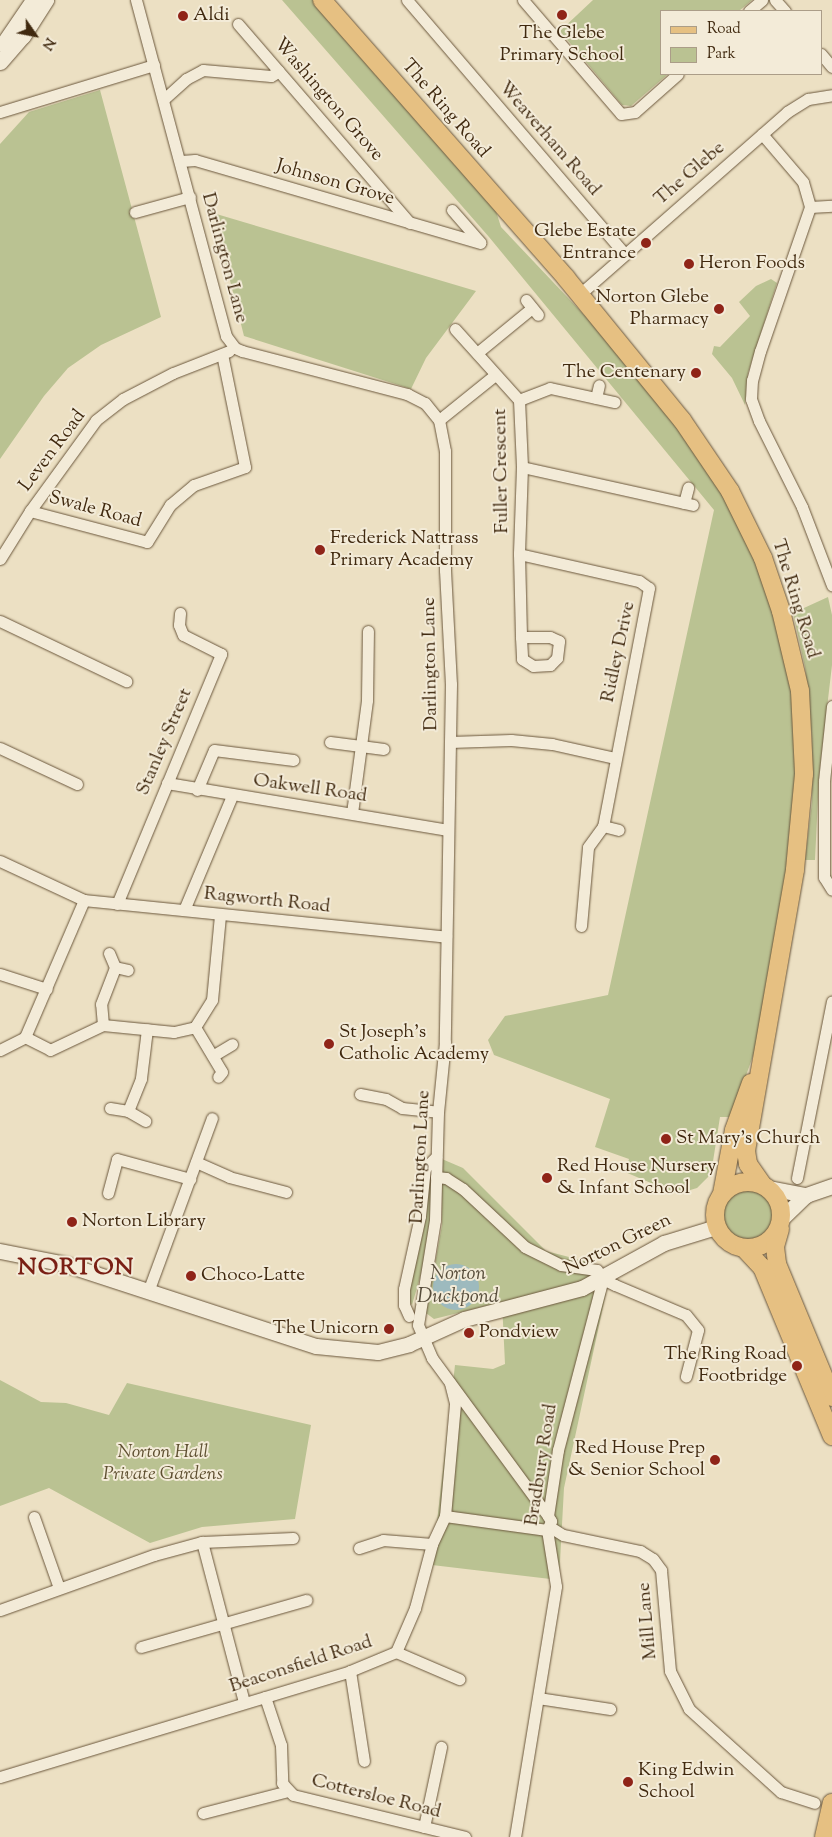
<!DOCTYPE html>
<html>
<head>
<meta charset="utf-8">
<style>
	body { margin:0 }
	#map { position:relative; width:832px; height:1837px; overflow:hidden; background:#ece0c3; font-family:"Sorts Mill Goudy",serif }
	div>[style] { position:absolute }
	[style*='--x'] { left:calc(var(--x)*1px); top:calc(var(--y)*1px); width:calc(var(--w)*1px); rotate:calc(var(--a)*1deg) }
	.green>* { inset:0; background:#bac292 }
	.round { border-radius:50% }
	.water>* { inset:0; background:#9dbabe }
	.roads { filter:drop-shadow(0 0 1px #6b573c) drop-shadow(0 0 1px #6b573c) }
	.street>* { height:11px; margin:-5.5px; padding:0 5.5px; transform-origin:5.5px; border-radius:5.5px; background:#f3ebd8 }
	.secondary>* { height:15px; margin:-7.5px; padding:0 7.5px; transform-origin:7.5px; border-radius:7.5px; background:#f3ebd8 }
	.primary>* { height:18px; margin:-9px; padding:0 9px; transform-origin:9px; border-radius:9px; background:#e6c082 }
	.primary>.ring { margin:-9px; padding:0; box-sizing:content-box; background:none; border:18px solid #e6c082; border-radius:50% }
	.dots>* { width:14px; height:14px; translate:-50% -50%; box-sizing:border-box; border:2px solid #f3ebd8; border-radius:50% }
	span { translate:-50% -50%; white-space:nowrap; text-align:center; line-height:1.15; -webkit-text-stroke:4px #f3ebd8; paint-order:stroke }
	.poi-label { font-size:19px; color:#40290f }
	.left { translate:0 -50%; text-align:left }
	.right { translate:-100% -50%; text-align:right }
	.street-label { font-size:19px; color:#40290f }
	.park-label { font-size:19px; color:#5e4f30; font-style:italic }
	.water-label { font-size:20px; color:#574d3b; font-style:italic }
	.district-label { font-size:24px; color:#7a1f14; font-weight:700; letter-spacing:1px }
	.legend { position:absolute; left:660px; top:10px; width:162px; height:65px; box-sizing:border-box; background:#f3ebd8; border:1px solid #ab9d88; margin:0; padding:6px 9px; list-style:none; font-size:15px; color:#40290f }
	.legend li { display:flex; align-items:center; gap:10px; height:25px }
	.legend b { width:25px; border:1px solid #ab9d88 }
	.north { position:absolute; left:10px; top:10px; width:50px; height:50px; -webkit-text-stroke:4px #f3ebd8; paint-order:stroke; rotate:123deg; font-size:14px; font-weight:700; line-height:20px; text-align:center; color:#40290f }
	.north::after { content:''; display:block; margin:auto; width:18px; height:22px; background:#40290f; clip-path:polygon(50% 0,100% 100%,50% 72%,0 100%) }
</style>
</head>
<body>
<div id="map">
	<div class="green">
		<div style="clip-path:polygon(282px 0,316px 0,495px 208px,501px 227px,621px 354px,696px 448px,752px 549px,777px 621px,796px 712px,797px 772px,784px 901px,757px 1045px,731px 1117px,720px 1117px,711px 1174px,697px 1188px,677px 1194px,625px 1172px,629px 1159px,595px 1147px,610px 1099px,494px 1055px,488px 1040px,505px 1016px,608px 995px,714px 510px,489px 237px)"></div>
		<div style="clip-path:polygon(593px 0,752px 0,739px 11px,661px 11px,661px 74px,668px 74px,631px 106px,622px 105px,560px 31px)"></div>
		<div style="clip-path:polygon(100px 90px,161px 317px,101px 345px,68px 368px,44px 396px,0 459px,0 144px,29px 112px)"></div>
		<div style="clip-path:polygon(213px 213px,476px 291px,426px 358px,411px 389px,244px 336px)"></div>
		<div style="clip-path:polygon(771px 279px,777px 283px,748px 373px,745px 405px,732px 378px,712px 354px,714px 346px,720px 347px,750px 316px,739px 302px,756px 286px)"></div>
		<div style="clip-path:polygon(828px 597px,832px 615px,832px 665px,819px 777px,815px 860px,805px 860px,812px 802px,812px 738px,805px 667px,793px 613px)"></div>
		<div style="clip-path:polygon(442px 1159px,463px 1168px,546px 1251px,592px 1263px,606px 1293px,564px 1488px,559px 1580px,432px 1565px,455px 1365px,493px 1369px,505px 1364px,502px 1302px,434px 1319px,426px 1313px,442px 1225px)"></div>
		<div style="clip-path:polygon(430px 1171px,432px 1203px,426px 1257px,412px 1305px,408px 1299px)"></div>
		<div class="round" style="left:722px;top:1190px;width:52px;height:52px"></div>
		<div style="clip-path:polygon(0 1380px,41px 1402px,66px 1403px,109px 1415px,127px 1383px,311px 1425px,295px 1519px,202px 1527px,150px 1543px,49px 1488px,0 1506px)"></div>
	</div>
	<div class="water">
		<div class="round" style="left:433px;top:1264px;width:46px;height:46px"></div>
	</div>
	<div class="roads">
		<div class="street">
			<div style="--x:136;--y:0;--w:348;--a:75"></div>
			<div style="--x:226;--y:336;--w:15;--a:53"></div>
			<div style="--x:235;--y:348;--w:8;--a:23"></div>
			<div style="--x:242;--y:351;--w:171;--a:14.6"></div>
			<div style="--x:407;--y:394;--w:20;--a:27"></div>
			<div style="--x:425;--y:403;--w:22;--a:51"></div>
			<div style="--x:439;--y:420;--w:32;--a:79"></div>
			<div style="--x:445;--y:451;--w:119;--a:90"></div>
			<div style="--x:445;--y:570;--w:114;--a:87"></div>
			<div style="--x:451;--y:684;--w:358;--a:91"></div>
			<div style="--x:445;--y:1042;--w:70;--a:95.7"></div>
			<div style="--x:438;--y:1112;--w:108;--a:91.6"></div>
			<div style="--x:435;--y:1220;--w:106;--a:99.2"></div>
			<div style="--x:418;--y:1325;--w:36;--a:67"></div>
			<div style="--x:432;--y:1358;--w:196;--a:53.7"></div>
			<div style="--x:407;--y:0;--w:335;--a:49.4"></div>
			<div style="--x:523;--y:0;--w:150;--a:49.3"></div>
			<div style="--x:621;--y:114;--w:14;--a:-8"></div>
			<div style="--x:635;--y:112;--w:57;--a:-41.5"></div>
			<div style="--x:775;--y:0;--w:15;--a:48"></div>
			<div style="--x:749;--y:11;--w:17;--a:-40"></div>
			<div style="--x:238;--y:24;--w:263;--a:49.2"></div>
			<div style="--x:821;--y:54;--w:17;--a:50"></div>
			<div style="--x:164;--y:99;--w:30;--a:-42"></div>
			<div style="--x:186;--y:79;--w:19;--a:-28"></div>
			<div style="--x:203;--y:70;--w:68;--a:5"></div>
			<div style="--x:271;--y:76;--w:9;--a:-32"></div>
			<div style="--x:0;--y:112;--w:161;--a:-17"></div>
			<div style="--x:762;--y:134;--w:63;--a:49.5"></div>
			<div style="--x:803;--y:182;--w:26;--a:74"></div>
			<div style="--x:810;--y:207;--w:152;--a:109.1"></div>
			<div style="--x:760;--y:351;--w:30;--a:105"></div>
			<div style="--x:752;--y:380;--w:19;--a:93"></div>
			<div style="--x:751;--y:399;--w:23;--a:70"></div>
			<div style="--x:759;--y:421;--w:96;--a:63.4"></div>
			<div style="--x:802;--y:507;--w:84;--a:69"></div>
			<div style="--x:181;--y:161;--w:14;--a:-4"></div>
			<div style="--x:195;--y:160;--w:297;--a:16.2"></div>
			<div style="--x:810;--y:207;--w:22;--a:-3"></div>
			<div style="--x:452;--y:210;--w:43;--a:48.8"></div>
			<div style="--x:135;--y:212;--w:57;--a:-15.3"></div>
			<div style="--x:580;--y:294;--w:276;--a:-41.3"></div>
			<div style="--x:787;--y:112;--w:25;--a:-32"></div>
			<div style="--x:808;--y:99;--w:24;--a:-9"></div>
			<div style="--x:526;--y:300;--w:19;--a:51"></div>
			<div style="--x:455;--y:329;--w:96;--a:48"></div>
			<div style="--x:519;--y:400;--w:67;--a:87.4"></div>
			<div style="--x:522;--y:467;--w:87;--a:92"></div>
			<div style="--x:519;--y:554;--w:83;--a:88.6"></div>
			<div style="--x:521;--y:637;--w:22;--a:87"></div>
			<div style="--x:522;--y:659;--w:13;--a:32"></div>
			<div style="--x:533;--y:666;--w:17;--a:-3"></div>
			<div style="--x:550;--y:665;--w:10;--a:-45"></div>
			<div style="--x:557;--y:658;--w:17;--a:-83"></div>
			<div style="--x:559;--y:641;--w:10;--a:-156"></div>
			<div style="--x:550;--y:637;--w:29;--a:180"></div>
			<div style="--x:477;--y:353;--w:71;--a:-39.3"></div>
			<div style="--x:596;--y:398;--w:13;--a:-77"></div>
			<div style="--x:519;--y:400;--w:33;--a:-21"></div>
			<div style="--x:550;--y:388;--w:66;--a:12.3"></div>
			<div style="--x:439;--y:420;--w:72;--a:-38.8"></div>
			<div style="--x:522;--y:467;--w:175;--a:12.5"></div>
			<div style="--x:684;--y:503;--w:16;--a:-75"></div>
			<div style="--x:30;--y:511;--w:121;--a:14.8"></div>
			<div style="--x:147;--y:542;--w:44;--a:-58.1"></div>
			<div style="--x:170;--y:505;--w:31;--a:-40"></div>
			<div style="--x:194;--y:485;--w:54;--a:-19.4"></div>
			<div style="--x:245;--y:467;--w:115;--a:-101.5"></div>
			<div style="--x:519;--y:554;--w:123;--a:12.7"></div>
			<div style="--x:639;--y:581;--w:12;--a:35"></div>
			<div style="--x:649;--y:588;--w:242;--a:100.9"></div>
			<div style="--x:0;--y:559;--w:57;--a:-58"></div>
			<div style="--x:30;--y:511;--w:112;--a:-54"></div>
			<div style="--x:96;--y:420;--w:34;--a:-38"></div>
			<div style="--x:123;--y:399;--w:56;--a:-27.5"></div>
			<div style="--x:173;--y:373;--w:60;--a:-21.4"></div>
			<div style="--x:0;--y:621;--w:140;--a:25.5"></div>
			<div style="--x:832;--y:706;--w:75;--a:96.1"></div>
			<div style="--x:824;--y:781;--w:96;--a:90"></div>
			<div style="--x:824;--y:877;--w:15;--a:58"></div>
			<div style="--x:330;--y:742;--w:54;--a:7.4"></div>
			<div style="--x:450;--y:742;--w:61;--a:-1.9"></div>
			<div style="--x:511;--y:740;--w:41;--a:5.6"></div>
			<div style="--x:552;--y:744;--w:65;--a:12.5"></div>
			<div style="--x:0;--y:748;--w:85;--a:25.1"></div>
			<div style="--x:167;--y:783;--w:285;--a:9.5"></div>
			<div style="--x:197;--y:790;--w:43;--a:-67"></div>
			<div style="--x:214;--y:750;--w:80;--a:7.2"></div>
			<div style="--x:352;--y:813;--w:114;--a:-82.4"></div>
			<div style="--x:367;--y:700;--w:69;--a:-89.2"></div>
			<div style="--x:0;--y:861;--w:93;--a:24.9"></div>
			<div style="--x:84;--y:900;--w:364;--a:5.8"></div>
			<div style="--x:117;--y:904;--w:271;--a:-67.4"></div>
			<div style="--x:221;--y:654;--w:42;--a:-153.4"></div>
			<div style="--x:183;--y:635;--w:11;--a:-112"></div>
			<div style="--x:179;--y:625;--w:12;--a:-85"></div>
			<div style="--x:184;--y:910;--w:124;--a:-67.2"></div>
			<div style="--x:581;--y:926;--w:79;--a:-84.9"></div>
			<div style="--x:588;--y:847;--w:26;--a:-54"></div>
			<div style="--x:603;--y:826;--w:16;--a:14"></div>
			<div style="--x:109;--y:953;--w:15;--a:67"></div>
			<div style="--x:115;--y:967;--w:13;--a:13"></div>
			<div style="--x:0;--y:974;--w:49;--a:17.7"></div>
			<div style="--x:103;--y:1025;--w:21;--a:-95"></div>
			<div style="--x:101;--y:1004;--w:40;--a:-69"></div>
			<div style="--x:195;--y:1027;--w:52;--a:59"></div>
			<div style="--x:222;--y:1072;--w:6;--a:129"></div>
			<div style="--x:25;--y:1037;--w:28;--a:27"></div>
			<div style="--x:50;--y:1050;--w:59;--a:-25.3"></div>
			<div style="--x:103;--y:1025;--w:71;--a:5.6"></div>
			<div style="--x:174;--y:1032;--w:22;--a:-13"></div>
			<div style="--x:195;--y:1027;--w:32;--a:-58"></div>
			<div style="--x:212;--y:1000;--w:85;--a:-84.6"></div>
			<div style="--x:0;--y:1050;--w:28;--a:-27"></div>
			<div style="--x:25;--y:1037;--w:149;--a:-66.7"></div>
			<div style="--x:214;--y:1055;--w:21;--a:-31"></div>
			<div style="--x:360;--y:1094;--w:26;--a:11"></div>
			<div style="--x:386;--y:1099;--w:18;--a:29"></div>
			<div style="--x:402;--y:1108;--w:36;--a:6"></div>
			<div style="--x:110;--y:1108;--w:18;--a:9"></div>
			<div style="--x:128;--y:1111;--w:20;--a:30"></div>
			<div style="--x:128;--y:1111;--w:35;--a:-68"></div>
			<div style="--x:141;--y:1078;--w:49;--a:-83"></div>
			<div style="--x:196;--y:1162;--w:36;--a:24"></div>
			<div style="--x:229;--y:1177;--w:59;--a:14.7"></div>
			<div style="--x:436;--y:1177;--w:10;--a:6"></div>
			<div style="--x:446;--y:1178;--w:20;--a:33"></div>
			<div style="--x:463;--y:1189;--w:85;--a:43.1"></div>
			<div style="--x:525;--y:1247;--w:40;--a:26.6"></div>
			<div style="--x:561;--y:1265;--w:36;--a:8"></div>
			<div style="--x:597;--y:1270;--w:11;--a:56"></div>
			<div style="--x:603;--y:1279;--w:13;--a:27"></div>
			<div style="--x:615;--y:1285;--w:77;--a:22.9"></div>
			<div style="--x:686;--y:1315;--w:19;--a:51"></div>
			<div style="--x:698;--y:1330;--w:48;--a:104.6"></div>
			<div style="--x:797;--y:1178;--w:180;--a:-78.8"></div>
			<div style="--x:108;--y:1193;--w:35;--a:-75"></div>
			<div style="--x:117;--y:1159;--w:76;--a:15.3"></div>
			<div style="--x:149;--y:1289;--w:182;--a:-69.8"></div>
			<div style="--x:409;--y:1316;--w:12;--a:-114"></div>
			<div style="--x:404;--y:1305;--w:16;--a:-90"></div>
			<div style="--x:404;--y:1289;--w:75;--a:-77.6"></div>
			<div style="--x:420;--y:1216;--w:48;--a:-84.1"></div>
			<div style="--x:425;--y:1168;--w:16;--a:-45"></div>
			<div style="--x:445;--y:1516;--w:103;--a:7.8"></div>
			<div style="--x:34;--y:1517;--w:75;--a:70.6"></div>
			<div style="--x:550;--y:1527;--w:15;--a:32"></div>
			<div style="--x:563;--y:1535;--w:79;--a:11.7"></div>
			<div style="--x:640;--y:1551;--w:15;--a:32"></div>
			<div style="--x:653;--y:1559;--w:14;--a:54"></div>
			<div style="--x:661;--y:1570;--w:101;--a:84.9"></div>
			<div style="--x:670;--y:1671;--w:42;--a:63.4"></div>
			<div style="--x:689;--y:1709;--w:124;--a:42.1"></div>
			<div style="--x:781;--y:1792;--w:35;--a:18"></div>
			<div style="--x:202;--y:1542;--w:165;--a:75.3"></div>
			<div style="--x:359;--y:1548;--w:25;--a:-18"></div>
			<div style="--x:383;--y:1540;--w:49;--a:4.7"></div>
			<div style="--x:0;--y:1610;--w:164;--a:-19.7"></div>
			<div style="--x:154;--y:1555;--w:50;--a:-15.2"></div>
			<div style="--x:202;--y:1542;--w:91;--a:-2.5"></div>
			<div style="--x:141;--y:1647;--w:172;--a:-15.9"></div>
			<div style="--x:396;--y:1652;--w:69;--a:23.2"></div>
			<div style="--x:350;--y:1671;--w:91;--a:81.2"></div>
			<div style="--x:265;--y:1697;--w:51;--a:71.6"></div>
			<div style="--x:281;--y:1745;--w:38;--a:88"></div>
			<div style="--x:282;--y:1783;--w:16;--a:47"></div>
			<div style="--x:293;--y:1795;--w:177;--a:13.7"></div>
			<div style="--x:538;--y:1698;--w:73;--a:8.7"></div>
			<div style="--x:0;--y:1777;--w:366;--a:-16.8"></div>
			<div style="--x:350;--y:1671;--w:50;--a:-22.4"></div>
			<div style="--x:396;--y:1652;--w:48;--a:-66.6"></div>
			<div style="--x:415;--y:1608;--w:66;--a:-75.1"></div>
			<div style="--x:432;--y:1544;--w:31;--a:-65"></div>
			<div style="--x:445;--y:1516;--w:113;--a:-84.9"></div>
			<div style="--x:455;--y:1403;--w:21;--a:-104"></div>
			<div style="--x:203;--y:1813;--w:88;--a:-14.5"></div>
			<div style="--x:424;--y:1827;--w:82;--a:-78"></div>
			<div style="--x:515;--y:1837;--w:254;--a:-80.7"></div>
			<div style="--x:556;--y:1586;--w:57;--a:-99.1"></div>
			<div style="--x:547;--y:1530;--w:10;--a:-66"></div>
			<div style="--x:551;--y:1521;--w:6;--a:-121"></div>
			<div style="--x:548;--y:1516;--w:67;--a:-81.4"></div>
			<div style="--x:558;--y:1450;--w:177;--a:-75.3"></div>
		</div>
		<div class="secondary">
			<div style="--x:3;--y:44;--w:53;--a:-55.7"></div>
			<div style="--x:0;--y:62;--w:35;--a:-49"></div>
			<div style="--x:23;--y:36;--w:43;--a:-57.4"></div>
			<div style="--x:769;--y:1188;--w:38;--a:11"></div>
			<div style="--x:806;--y:1195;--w:28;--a:-19"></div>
			<div style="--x:782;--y:1218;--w:33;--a:-44"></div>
			<div style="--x:0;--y:1251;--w:66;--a:11.3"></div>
			<div style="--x:65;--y:1264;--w:264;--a:18.1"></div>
			<div style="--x:316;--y:1346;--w:62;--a:5.5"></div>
			<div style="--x:378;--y:1352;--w:32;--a:-14"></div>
			<div style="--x:409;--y:1344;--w:60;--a:-24.4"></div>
			<div style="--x:464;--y:1319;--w:122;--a:-14.7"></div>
			<div style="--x:582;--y:1288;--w:94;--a:-28.8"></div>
			<div style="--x:664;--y:1243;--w:54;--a:-17.1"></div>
		</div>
		<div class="primary">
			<div style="--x:322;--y:0;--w:370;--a:48.7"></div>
			<div style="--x:566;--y:278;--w:183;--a:50.8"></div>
			<div style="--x:682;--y:420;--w:86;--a:55.9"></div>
			<div style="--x:730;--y:491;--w:75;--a:63.8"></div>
			<div style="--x:763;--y:558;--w:56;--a:71.2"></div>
			<div style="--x:781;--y:611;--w:82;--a:76.6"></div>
			<div style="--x:800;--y:691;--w:83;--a:87.2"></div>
			<div style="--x:804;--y:774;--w:96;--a:95.4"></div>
			<div style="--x:795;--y:870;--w:285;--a:99.9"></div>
			<div style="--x:746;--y:1151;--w:13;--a:81"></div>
			<div style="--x:748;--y:1164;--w:24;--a:55"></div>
			<div class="ring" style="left:715px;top:1182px;width:48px;height:48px"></div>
			<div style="--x:722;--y:1194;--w:65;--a:-79.4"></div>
			<div style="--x:734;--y:1130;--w:50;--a:-70.1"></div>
			<div style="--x:780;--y:1229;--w:19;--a:106"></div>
			<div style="--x:775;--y:1247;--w:17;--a:83"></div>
			<div style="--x:777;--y:1264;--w:144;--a:67.5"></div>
			<div style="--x:744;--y:1248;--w:26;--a:47"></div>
			<div style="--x:762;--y:1267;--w:183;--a:67.5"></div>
			<div style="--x:824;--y:1837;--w:35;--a:-77"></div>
		</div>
	</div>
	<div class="dots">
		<div style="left:562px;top:15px;background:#8f2418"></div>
		<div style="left:183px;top:16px;background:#8f2418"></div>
		<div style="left:646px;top:243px;background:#8f2418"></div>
		<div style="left:689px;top:264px;background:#8f2418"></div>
		<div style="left:719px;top:309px;background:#8f2418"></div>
		<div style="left:696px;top:373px;background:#8f2418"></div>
		<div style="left:320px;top:550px;background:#8f2418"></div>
		<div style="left:329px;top:1044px;background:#8f2418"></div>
		<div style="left:666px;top:1139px;background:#8f2418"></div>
		<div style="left:547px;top:1178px;background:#8f2418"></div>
		<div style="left:72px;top:1222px;background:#8f2418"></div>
		<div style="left:191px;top:1276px;background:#8f2418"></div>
		<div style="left:389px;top:1329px;background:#8f2418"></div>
		<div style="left:469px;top:1333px;background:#8f2418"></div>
		<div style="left:797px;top:1366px;background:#8f2418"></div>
		<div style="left:715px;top:1460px;background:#8f2418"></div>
		<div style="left:628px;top:1782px;background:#8f2418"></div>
	</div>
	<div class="poi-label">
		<span class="left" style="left:193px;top:16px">Aldi</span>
		<span style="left:562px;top:45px">The Glebe<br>Primary School</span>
		<span class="right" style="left:636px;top:243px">Glebe Estate<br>Entrance</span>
		<span class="left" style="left:699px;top:264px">Heron Foods</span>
		<span class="right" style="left:709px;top:309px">Norton Glebe<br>Pharmacy</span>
		<span class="right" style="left:686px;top:373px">The Centenary</span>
		<span class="left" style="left:330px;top:550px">Frederick Nattrass<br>Primary Academy</span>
		<span class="left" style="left:339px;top:1044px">St Joseph's<br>Catholic Academy</span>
		<span class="left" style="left:676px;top:1139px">St Mary’s Church</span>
		<span class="left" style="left:557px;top:1178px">Red House Nursery<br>&amp; Infant School</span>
		<span class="left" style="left:82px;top:1222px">Norton Library</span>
		<span class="left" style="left:201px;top:1276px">Choco-Latte</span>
		<span class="right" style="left:379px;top:1329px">The Unicorn</span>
		<span class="left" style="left:479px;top:1333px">Pondview</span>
		<span class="right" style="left:787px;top:1366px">The Ring Road<br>Footbridge</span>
		<span class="right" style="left:705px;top:1460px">Red House Prep<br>&amp; Senior School</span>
		<span class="left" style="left:638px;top:1782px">King Edwin<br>School</span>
	</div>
	<div class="street-label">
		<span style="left:328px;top:100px;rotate:49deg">Washington Grove</span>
		<span style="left:445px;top:109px;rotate:49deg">The Ring Road</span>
		<span style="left:549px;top:139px;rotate:49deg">Weaverham Road</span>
		<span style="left:690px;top:174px;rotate:-41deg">The Glebe</span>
		<span style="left:335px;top:183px;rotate:16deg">Johnson Grove</span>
		<span style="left:224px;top:258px;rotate:75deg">Darlington Lane</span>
		<span style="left:53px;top:451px;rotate:-53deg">Leven Road</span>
		<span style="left:502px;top:471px;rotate:-91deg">Fuller Crescent</span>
		<span style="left:95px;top:510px;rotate:15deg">Swale Road</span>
		<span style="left:795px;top:599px;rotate:73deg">The Ring Road</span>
		<span style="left:619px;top:652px;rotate:-78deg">Ridley Drive</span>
		<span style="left:431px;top:664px;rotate:-91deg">Darlington Lane</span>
		<span style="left:165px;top:742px;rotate:-67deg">Stanley Street</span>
		<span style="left:310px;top:789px;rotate:8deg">Oakwell Road</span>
		<span style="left:267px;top:901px;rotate:6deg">Ragworth Road</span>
		<span style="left:421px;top:1157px;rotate:-87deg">Darlington Lane</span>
		<span style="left:618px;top:1245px;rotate:-26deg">Norton Green</span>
		<span style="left:542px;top:1465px;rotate:-81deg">Bradbury Road</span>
		<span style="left:648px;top:1621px;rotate:-95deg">Mill Lane</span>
		<span style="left:301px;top:1665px;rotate:-18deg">Beaconsfield Road</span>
		<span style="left:376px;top:1797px;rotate:14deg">Cottersloe Road</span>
	</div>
	<div class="park-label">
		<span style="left:163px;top:1464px">Norton Hall<br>Private Gardens</span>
	</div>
	<div class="water-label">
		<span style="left:458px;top:1286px">Norton<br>Duckpond</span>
	</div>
	<div class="district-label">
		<span style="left:76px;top:1269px">NORTON</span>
	</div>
	<ul class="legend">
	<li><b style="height:6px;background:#e6c082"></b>Road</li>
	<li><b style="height:14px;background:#bac292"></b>Park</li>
	</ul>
	<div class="north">N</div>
</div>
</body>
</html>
